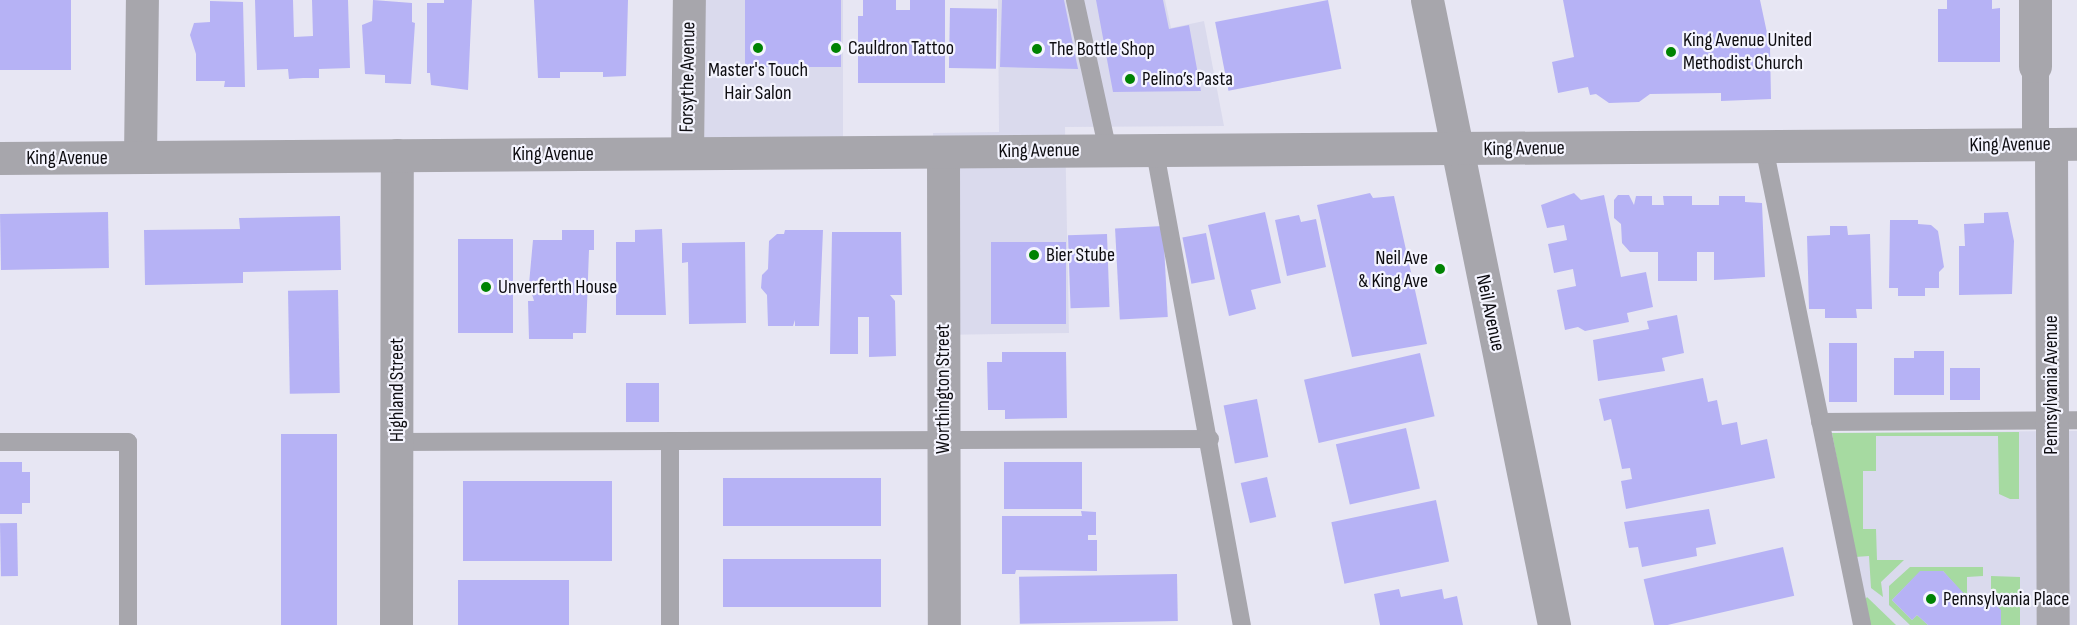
<!DOCTYPE html>
<html>
<head>
<meta charset="utf-8">
<style>
	body { margin:0 }
	#map { position:relative; width:2077px; height:625px; overflow:hidden; background:#e7e6f3; font-family:"Sofia Sans Condensed",sans-serif }
	div>[style] { position:absolute }
	[style*='--x'] { left:calc(var(--x)*1px); top:calc(var(--y)*1px); width:calc(var(--w)*1px); rotate:calc(var(--a)*1deg) }
	.built>* { inset:0; background:#dadaed; transform-origin:0 0 }
	.green>* { inset:0; background:#a6daa1 }
	.building>* { inset:0; background:#b6b2f5; transform-origin:0 0 }
	.service>* { height:18px; margin:-9px; padding:0 9px; transform-origin:9px; border-radius:9px; background:#a7a6ac }
	.pedestrian>* { height:27px; margin:-13.5px; padding:0 13.5px; transform-origin:13.5px; border-radius:13.5px; background:#a7a6ac }
	.minor>* { height:33px; margin:-16.5px; padding:0 16.5px; transform-origin:16.5px; border-radius:16.5px; background:#a7a6ac }
	.tertiary>* { height:33px; margin:-16.5px; padding:0 16.5px; transform-origin:16.5px; border-radius:16.5px; background:#a7a6ac }
	.dots>* { width:16px; height:16px; translate:-50% -50%; box-sizing:border-box; border:3px solid #f4f4fe; border-radius:50% }
	span { translate:-50% -50%; white-space:nowrap; text-align:center; line-height:1.15; -webkit-text-stroke:4.5px #f4f4fe; paint-order:stroke }
	.poi-label { font-size:20px; color:#0d0c10 }
	.left { translate:0 -50%; text-align:left }
	.right { translate:-100% -50%; text-align:right }
	.street-label { font-size:20px; color:#0d0c10 }
</style>
</head>
<body>
<div id="map">
	<div class="built">
		<div style="left:692px;top:0;width:151px;height:148px"></div>
		<div style="clip-path:polygon(998px 0,1165px 0,1171px 28px,1204px 21px,1224px 126px,1065px 127px,1069px 333px,937px 335px,933px 133px,999px 132px)"></div>
		<div style="clip-path:polygon(2077px 431px,2077px 625px,1859px 625px,1817px 433px)"></div>
	</div>
	<div class="green">
		<div style="clip-path:polygon(2019px 432px,2019px 499px,2010px 499px,1999px 494px,1998px 436px,1876px 436px,1876px 471px,1863px 471px,1863px 529px,1876px 529px,1877px 560px,1904px 560px,1881px 582px,1883px 597px,1871px 588px,1869px 556px,1855px 557px,1832px 433px)"></div>
		<div style="clip-path:polygon(1910px 567px,1983px 567px,1983px 576px,1967px 577px,1967px 598px,1943px 571px,1921px 571px,1892px 600px,1912px 620px,1917px 615px,1928px 625px,1910px 625px,1889px 605px,1889px 586px)"></div>
		<div style="clip-path:polygon(1991px 576px,2020px 577px,2020px 625px,2001px 625px,1991px 600px)"></div>
		<div style="clip-path:polygon(1867px 597px,1896px 625px,1868px 625px,1863px 602px)"></div>
	</div>
	<div class="building">
		<div style="left:0;top:0;width:71px;height:70px"></div>
		<div style="clip-path:polygon(255px 0,293px 0,294px 37px,313px 36px,312px 0,348px 0,350px 68px,319px 69px,319px 78px,303px 78px,289px 79px,288px 69px,257px 70px)"></div>
		<div style="clip-path:polygon(373px 0,412px 3px,412px 22px,415px 23px,411px 84px,385px 83px,385px 75px,365px 74px,362px 25px,372px 21px)"></div>
		<div style="clip-path:polygon(444px 0,472px 0,468px 90px,431px 85px,430px 73px,427px 73px,427px 3px,444px 3px)"></div>
		<div style="clip-path:polygon(534px 0,628px 0,626px 76px,603px 77px,603px 72px,560px 72px,560px 78px,538px 78px)"></div>
		<div style="left:745px;top:0;width:96px;height:67px"></div>
		<div style="clip-path:polygon(863px 0,896px 0,896px 10px,910px 10px,910px 0,945px 0,945px 83px,858px 83px,858px 16px,863px 16px)"></div>
		<div style="clip-path:polygon(1002px 0,1064px 0,1078px 69px,1000px 67px)"></div>
		<div style="clip-path:polygon(1096px 0,1163px 0,1169px 29px,1189px 25px,1201px 91px,1113px 92px)"></div>
		<div style="left:1328px;top:0;width:70px;height:115px;rotate:79deg"></div>
		<div style="clip-path:polygon(1563px 0,1760px 0,1770px 47px,1771px 99px,1721px 101px,1721px 93px,1650px 94px,1639px 102px,1609px 103px,1596px 94px,1590px 95px,1588px 87px,1558px 93px,1552px 62px,1574px 57px)"></div>
		<div style="clip-path:polygon(1947px 0,1992px 0,1992px 9px,2000px 8px,2000px 62px,1938px 62px,1938px 9px,1947px 9px)"></div>
		<div style="clip-path:polygon(210px 1px,243px 2px,245px 87px,224px 87px,225px 81px,196px 81px,196px 54px,190px 35px,194px 23px,210px 22px)"></div>
		<div style="left:950px;top:8px;width:47px;height:60px;rotate:1deg"></div>
		<div style="clip-path:polygon(1370px 193px,1373px 198px,1394px 196px,1427px 344px,1352px 357px,1317px 205px)"></div>
		<div style="clip-path:polygon(1574px 193px,1581px 200px,1604px 195px,1621px 277px,1646px 272px,1653px 307px,1627px 313px,1629px 322px,1585px 331px,1578px 327px,1565px 330px,1557px 290px,1576px 286px,1573px 269px,1554px 273px,1548px 244px,1567px 240px,1564px 225px,1547px 228px,1541px 205px)"></div>
		<div style="clip-path:polygon(1618px 195px,1629px 195px,1634px 205px,1636px 196px,1652px 196px,1652px 205px,1664px 205px,1663px 196px,1692px 196px,1692px 205px,1719px 205px,1719px 196px,1745px 196px,1745px 202px,1762px 203px,1765px 277px,1714px 280px,1714px 252px,1697px 252px,1697px 281px,1658px 281px,1658px 252px,1630px 252px,1622px 243px,1621px 224px,1614px 218px,1614px 200px)"></div>
		<div style="left:108px;top:212px;width:56px;height:108px;rotate:89deg"></div>
		<div style="clip-path:polygon(1265px 212px,1281px 283px,1251px 290px,1256px 309px,1229px 316px,1208px 225px)"></div>
		<div style="clip-path:polygon(2008px 212px,2014px 241px,2012px 294px,1959px 295px,1959px 246px,1965px 246px,1964px 224px,1984px 223px,1984px 213px)"></div>
		<div style="clip-path:polygon(1299px 215px,1301px 222px,1316px 219px,1326px 267px,1287px 276px,1275px 220px)"></div>
		<div style="clip-path:polygon(340px 216px,341px 270px,243px 272px,243px 283px,145px 285px,144px 230px,240px 229px,239px 218px)"></div>
		<div style="clip-path:polygon(1890px 220px,1918px 220px,1918px 224px,1931px 225px,1938px 231px,1944px 267px,1939px 272px,1939px 288px,1925px 288px,1925px 296px,1898px 296px,1898px 288px,1889px 288px)"></div>
		<div style="left:1163px;top:226px;width:91px;height:48px;rotate:87deg"></div>
		<div style="clip-path:polygon(1830px 226px,1847px 226px,1848px 235px,1870px 234px,1872px 309px,1856px 309px,1857px 318px,1825px 318px,1825px 309px,1809px 309px,1807px 236px,1830px 235px)"></div>
		<div style="clip-path:polygon(662px 229px,666px 315px,616px 315px,616px 242px,635px 242px,635px 230px)"></div>
		<div style="clip-path:polygon(562px 230px,594px 230px,594px 250px,589px 250px,586px 333px,573px 333px,573px 339px,529px 339px,528px 301px,534px 301px,529px 284px,533px 240px,562px 240px)"></div>
		<div style="clip-path:polygon(785px 230px,823px 230px,819px 326px,795px 326px,795px 320px,793px 326px,768px 326px,767px 295px,761px 288px,762px 275px,768px 269px,769px 241px,777px 234px,784px 234px)"></div>
		<div style="clip-path:polygon(832px 232px,901px 232px,902px 295px,890px 295px,895px 301px,896px 356px,869px 357px,869px 317px,858px 317px,858px 354px,830px 354px)"></div>
		<div style="left:1206px;top:233px;width:47px;height:24px;rotate:79deg"></div>
		<div style="left:1107px;top:234px;width:73px;height:39px;rotate:88deg"></div>
		<div style="left:513px;top:239px;width:94px;height:55px;rotate:90deg"></div>
		<div style="clip-path:polygon(745px 242px,746px 323px,689px 324px,688px 262px,682px 263px,682px 243px)"></div>
		<div style="left:991px;top:242px;width:75px;height:82px"></div>
		<div style="left:338px;top:290px;width:103px;height:50px;rotate:89deg"></div>
		<div style="clip-path:polygon(1677px 315px,1684px 353px,1662px 358px,1665px 371px,1598px 381px,1593px 340px,1649px 329px,1647px 321px)"></div>
		<div style="left:1829px;top:343px;width:28px;height:59px"></div>
		<div style="clip-path:polygon(1914px 351px,1944px 351px,1944px 395px,1894px 395px,1894px 358px,1914px 358px)"></div>
		<div style="clip-path:polygon(1002px 352px,1066px 352px,1067px 418px,1005px 419px,1005px 410px,988px 410px,987px 362px,1002px 362px)"></div>
		<div style="left:1420px;top:353px;width:65px;height:119px;rotate:77deg"></div>
		<div style="left:1980px;top:368px;width:32px;height:30px;rotate:90deg"></div>
		<div style="clip-path:polygon(1703px 378px,1708px 402px,1717px 400px,1722px 425px,1737px 422px,1741px 445px,1767px 439px,1775px 478px,1626px 509px,1621px 481px,1632px 479px,1630px 468px,1622px 469px,1611px 419px,1604px 421px,1599px 399px)"></div>
		<div style="left:626px;top:383px;width:33px;height:39px"></div>
		<div style="left:1257px;top:399px;width:59px;height:34px;rotate:79deg"></div>
		<div style="left:1406px;top:428px;width:62px;height:72px;rotate:77deg"></div>
		<div style="left:281px;top:434px;width:56px;height:191px"></div>
		<div style="clip-path:polygon(0 462px,22px 462px,22px 472px,30px 472px,30px 503px,22px 503px,22px 514px,0 514px)"></div>
		<div style="left:1004px;top:462px;width:78px;height:47px"></div>
		<div style="left:1267px;top:477px;width:41px;height:27px;rotate:77deg"></div>
		<div style="left:723px;top:478px;width:158px;height:48px"></div>
		<div style="left:463px;top:481px;width:149px;height:80px"></div>
		<div style="left:1436px;top:500px;width:63px;height:107px;rotate:78deg"></div>
		<div style="clip-path:polygon(1709px 509px,1716px 544px,1696px 548px,1697px 556px,1642px 567px,1638px 547px,1629px 548px,1624px 522px)"></div>
		<div style="clip-path:polygon(1081px 511px,1096px 512px,1096px 535px,1088px 535px,1088px 540px,1097px 540px,1097px 571px,1016px 570px,1015px 574px,1002px 574px,1002px 516px,1082px 516px)"></div>
		<div style="left:17px;top:523px;width:53px;height:17px;rotate:89deg"></div>
		<div style="left:1783px;top:547px;width:50px;height:143px;rotate:77deg"></div>
		<div style="left:723px;top:559px;width:158px;height:48px"></div>
		<div style="clip-path:polygon(1920px 571px,1943px 571px,1970px 600px,1991px 600px,2001px 610px,2001px 625px,1928px 625px,1917px 615px,1912px 620px,1892px 600px)"></div>
		<div style="left:1177px;top:574px;width:47px;height:158px;rotate:89deg"></div>
		<div style="left:569px;top:580px;width:45px;height:111px;rotate:90deg"></div>
		<div style="clip-path:polygon(1399px 589px,1401px 597px,1442px 589px,1444px 599px,1457px 596px,1463px 625px,1380px 625px,1374px 594px)"></div>
	</div>
	<div class="service">
		<div style="--x:1075;--y:0;--w:155;--a:77.7"></div>
		<div style="--x:1764;--y:147;--w:488;--a:78.4"></div>
		<div style="--x:1155;--y:152;--w:481;--a:79.6"></div>
		<div style="--x:1820;--y:422;--w:257;--a:-0.4"></div>
		<div style="--x:0;--y:442;--w:128;--a:0"></div>
		<div style="--x:128;--y:442;--w:183;--a:90"></div>
		<div style="--x:397;--y:442;--w:813;--a:-0.21"></div>
		<div style="--x:670;--y:625;--w:183;--a:-90"></div>
	</div>
	<div class="pedestrian">
		<div style="--x:2035;--y:145;--w:79;--a:-90"></div>
	</div>
	<div class="minor">
		<div style="--x:2035;--y:0;--w:66;--a:90"></div>
		<div style="--x:2051;--y:144;--w:481;--a:89.8"></div>
		<div style="--x:943;--y:152;--w:473;--a:89.9"></div>
		<div style="--x:687;--y:153;--w:153;--a:-89.3"></div>
		<div style="--x:140;--y:157;--w:157;--a:-89.3"></div>
		<div style="--x:396;--y:625;--w:470;--a:-89.9"></div>
	</div>
	<div class="tertiary">
		<div style="--x:1427;--y:0;--w:638;--a:78.51"></div>
		<div style="--x:0;--y:158;--w:2077;--a:-0.39"></div>
	</div>
	<div class="dots">
		<div style="left:758px;top:48px;background:#008302"></div>
		<div style="left:836px;top:48px;background:#008302"></div>
		<div style="left:1037px;top:49px;background:#008302"></div>
		<div style="left:1671px;top:52px;background:#008302"></div>
		<div style="left:1130px;top:79px;background:#008302"></div>
		<div style="left:1034px;top:255px;background:#008302"></div>
		<div style="left:1440px;top:269px;background:#008302"></div>
		<div style="left:486px;top:287px;background:#008302"></div>
		<div style="left:1931px;top:599px;background:#008302"></div>
	</div>
	<div class="poi-label">
		<span class="left" style="left:1683px;top:52px">King Avenue United<br>Methodist Church</span>
		<span class="left" style="left:848px;top:48px">Cauldron Tattoo</span>
		<span class="left" style="left:1049px;top:49px">The Bottle Shop</span>
		<span style="left:758px;top:82px">Master's Touch<br>Hair Salon</span>
		<span class="left" style="left:1142px;top:79px">Pelino’s Pasta</span>
		<span class="left" style="left:1046px;top:255px">Bier Stube</span>
		<span class="right" style="left:1428px;top:270px">Neil Ave<br>&amp; King Ave</span>
		<span class="left" style="left:498px;top:287px">Unverferth House</span>
		<span class="left" style="left:1943px;top:599px">Pennsylvania Place</span>
	</div>
	<div class="street-label">
		<span style="left:688px;top:77px;rotate:-89deg">Forsythe Avenue</span>
		<span style="left:2010px;top:145px;rotate:-1deg">King Avenue</span>
		<span style="left:1524px;top:149px;rotate:-1deg">King Avenue</span>
		<span style="left:1039px;top:151px;rotate:-1deg">King Avenue</span>
		<span style="left:553px;top:154px">King Avenue</span>
		<span style="left:67px;top:158px">King Avenue</span>
		<span style="left:1490px;top:313px;rotate:78deg">Neil Avenue</span>
		<span style="left:2051px;top:385px;rotate:-90deg">Pennsylvania Avenue</span>
		<span style="left:943px;top:389px;rotate:-90deg">Worthington Street</span>
		<span style="left:397px;top:390px;rotate:-90deg">Highland Street</span>
	</div>
</div>
</body>
</html>
